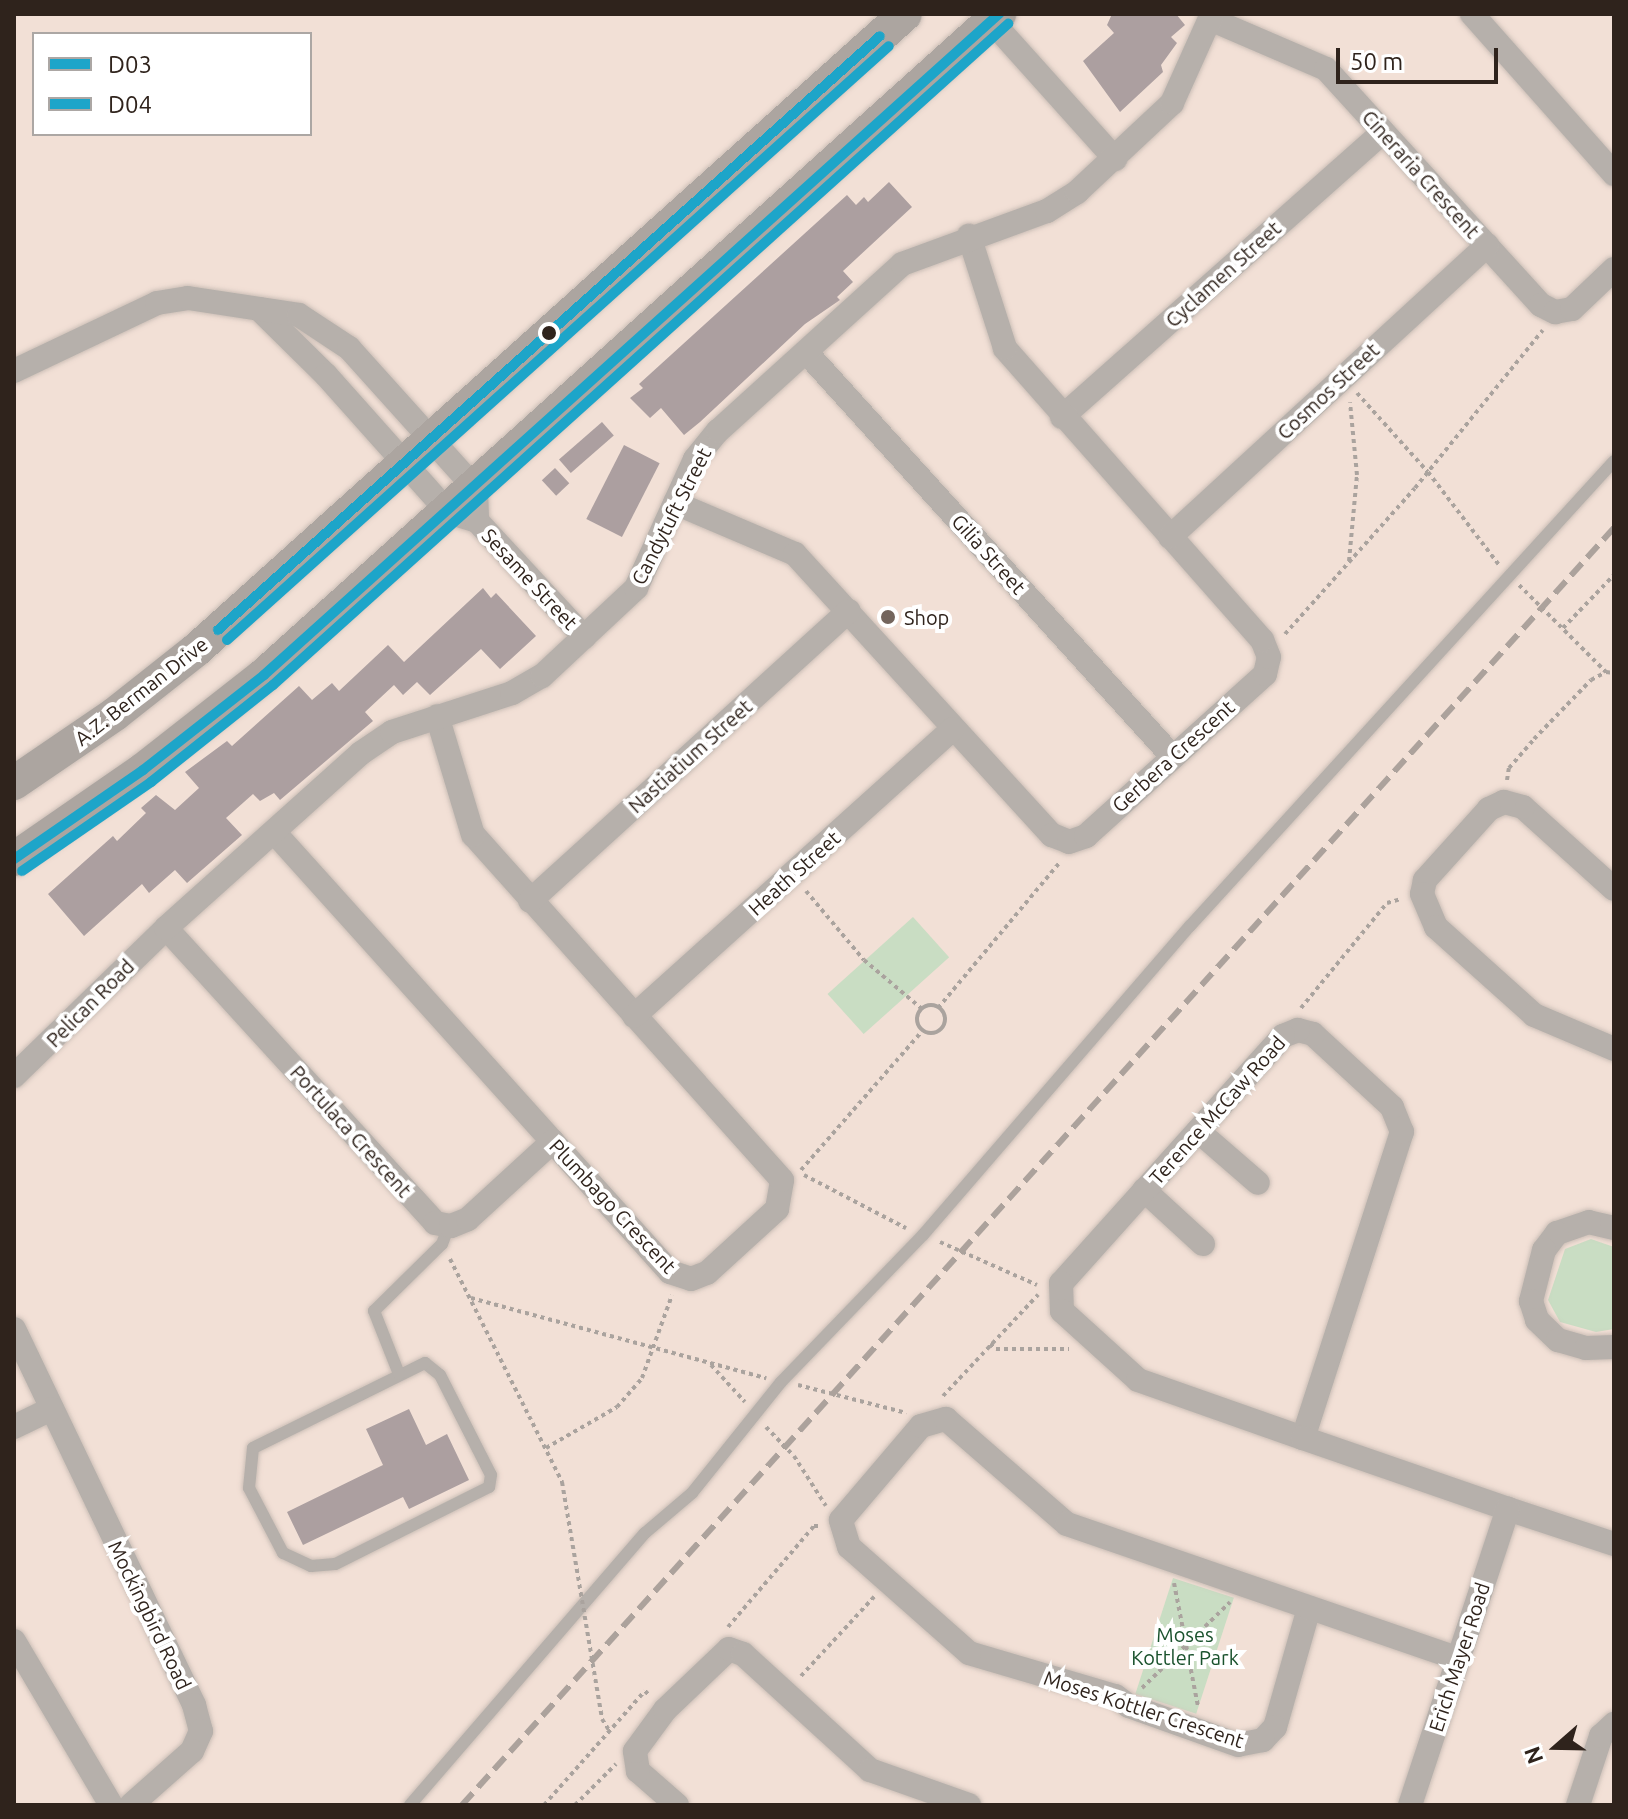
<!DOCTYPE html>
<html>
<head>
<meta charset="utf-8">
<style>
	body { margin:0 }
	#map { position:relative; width:1628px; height:1819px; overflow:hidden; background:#f2e0d6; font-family:Ubuntu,sans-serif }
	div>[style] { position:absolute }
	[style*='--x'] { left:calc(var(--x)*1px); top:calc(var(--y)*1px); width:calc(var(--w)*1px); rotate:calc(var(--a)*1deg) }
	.green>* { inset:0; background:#c9ddc3; transform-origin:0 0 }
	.building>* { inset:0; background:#ac9fa0; transform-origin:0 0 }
	.path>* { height:4px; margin-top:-2px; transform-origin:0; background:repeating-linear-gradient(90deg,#aaa39e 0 4px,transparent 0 8px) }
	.path>.ring { margin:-2px; padding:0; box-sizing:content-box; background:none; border:4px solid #aaa39e; border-radius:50% }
	.roads { filter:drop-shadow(0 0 2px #ccbfb7) drop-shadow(0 0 2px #ccbfb7) }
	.lane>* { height:12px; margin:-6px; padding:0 6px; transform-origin:6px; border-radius:6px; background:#b6b0ab }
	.street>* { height:24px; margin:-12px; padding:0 12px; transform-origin:12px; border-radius:12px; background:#b6b0ab }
	.secondary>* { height:34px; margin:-17px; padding:0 17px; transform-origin:17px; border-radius:17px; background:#aca5a0 }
	.rail>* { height:6px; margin-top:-3px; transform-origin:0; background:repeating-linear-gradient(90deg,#aca29c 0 16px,transparent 0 24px) }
	.path-bridge>* { height:4px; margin-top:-2px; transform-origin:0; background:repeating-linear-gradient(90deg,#aaa39e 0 4px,transparent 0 8px) }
	.bus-1>* { height:10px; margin:-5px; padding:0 5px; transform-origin:5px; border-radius:5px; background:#1da5c9 }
	.bus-2>* { height:10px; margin:-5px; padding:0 5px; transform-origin:5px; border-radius:5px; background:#1da5c9 }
	.dots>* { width:22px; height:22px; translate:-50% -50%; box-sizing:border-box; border:4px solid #fff; border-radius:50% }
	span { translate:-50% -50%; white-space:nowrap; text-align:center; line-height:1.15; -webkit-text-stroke:8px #fff; paint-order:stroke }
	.street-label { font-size:20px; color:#2f231c }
	.poi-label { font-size:20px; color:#2f231c }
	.left { translate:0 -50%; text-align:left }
	.park-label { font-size:20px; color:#1a522d }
	.frame { position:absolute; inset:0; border:16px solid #2f231c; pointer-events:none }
	.legend { position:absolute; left:32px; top:32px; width:280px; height:104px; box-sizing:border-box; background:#fff; border:2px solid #aca7a4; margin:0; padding:10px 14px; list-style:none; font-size:24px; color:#2f231c }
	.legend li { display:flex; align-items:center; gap:16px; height:40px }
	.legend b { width:40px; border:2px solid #aca7a4 }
	.north { position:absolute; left:1516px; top:1707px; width:80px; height:80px; -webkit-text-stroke:6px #fff; paint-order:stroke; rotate:250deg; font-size:22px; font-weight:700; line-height:32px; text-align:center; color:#2f231c }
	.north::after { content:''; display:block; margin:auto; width:28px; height:36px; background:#2f231c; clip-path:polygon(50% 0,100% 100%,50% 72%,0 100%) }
	.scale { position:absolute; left:1336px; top:48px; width:162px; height:36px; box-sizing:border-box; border:4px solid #2f231c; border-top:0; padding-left:10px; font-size:24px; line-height:28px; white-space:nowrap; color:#2f231c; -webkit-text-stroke:6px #fff; paint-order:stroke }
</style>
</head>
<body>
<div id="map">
	<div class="green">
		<div style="left:913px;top:917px;width:54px;height:115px;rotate:48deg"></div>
		<div style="clip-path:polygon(1591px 1239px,1614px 1247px,1614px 1329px,1596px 1332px,1560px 1322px,1548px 1300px,1565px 1249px)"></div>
		<div style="left:1173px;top:1578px;width:64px;height:122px;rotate:18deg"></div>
	</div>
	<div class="building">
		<div style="clip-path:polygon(1112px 14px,1176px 14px,1185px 25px,1171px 37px,1177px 43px,1161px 65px,1163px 72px,1120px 112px,1083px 61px,1114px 33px,1107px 25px)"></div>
		<div style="clip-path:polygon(889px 182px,912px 207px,843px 271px,853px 282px,837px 297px,840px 300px,805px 324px,700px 422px,684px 435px,661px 408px,650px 418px,630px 398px,643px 388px,639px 384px,847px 195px,856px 205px,864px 197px,868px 202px)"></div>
		<div style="left:602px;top:422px;width:18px;height:57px;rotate:49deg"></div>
		<div style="left:624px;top:445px;width:40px;height:83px;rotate:27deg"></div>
		<div style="left:555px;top:468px;width:21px;height:18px;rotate:47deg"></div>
		<div style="clip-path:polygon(483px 588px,491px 598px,496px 593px,536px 636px,500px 669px,481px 649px,430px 695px,417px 682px,403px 695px,394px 685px,365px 712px,373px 721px,280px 800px,274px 793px,260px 801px,253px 794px,226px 818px,242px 835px,187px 883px,175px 870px,149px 893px,142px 884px,84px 936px,48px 894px,113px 836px,117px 841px,146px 813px,141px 808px,156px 795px,175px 810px,199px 788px,185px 772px,227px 741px,232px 746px,299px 686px,312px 700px,332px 683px,339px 691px,388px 645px,404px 662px)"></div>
		<div style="clip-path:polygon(409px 1409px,426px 1445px,447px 1434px,469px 1480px,409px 1509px,403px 1497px,303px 1545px,287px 1512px,383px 1465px,366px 1429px)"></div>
	</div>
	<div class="path">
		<div style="--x:1357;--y:393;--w:106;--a:48.1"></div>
		<div style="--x:1428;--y:472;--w:117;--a:52.6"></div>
		<div style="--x:1349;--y:561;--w:86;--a:-84.7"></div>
		<div style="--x:1357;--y:475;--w:73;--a:-95.5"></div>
		<div style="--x:1519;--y:585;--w:123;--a:45"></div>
		<div style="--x:1606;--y:672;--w:8;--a:7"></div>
		<div style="--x:1563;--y:628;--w:74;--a:-46.1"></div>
		<div style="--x:1285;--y:634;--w:195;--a:-48.3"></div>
		<div style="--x:1415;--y:488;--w:203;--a:-51"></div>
		<div style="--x:1507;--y:780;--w:12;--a:-81"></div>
		<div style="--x:1509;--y:768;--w:38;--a:-49"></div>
		<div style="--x:1534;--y:739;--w:82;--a:-46"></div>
		<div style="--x:1591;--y:680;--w:17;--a:-28"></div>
		<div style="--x:806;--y:891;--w:90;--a:50"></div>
		<div style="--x:864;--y:960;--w:76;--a:40.2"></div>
		<div class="ring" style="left:917px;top:1005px;width:24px;height:24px"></div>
		<div style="--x:938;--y:1008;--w:190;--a:-50.1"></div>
		<div style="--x:1301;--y:1008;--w:136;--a:-50.7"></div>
		<div style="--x:1387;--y:903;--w:15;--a:-16"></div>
		<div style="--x:801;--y:1170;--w:186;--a:-48.9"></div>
		<div style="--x:804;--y:1175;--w:115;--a:27.5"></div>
		<div style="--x:940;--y:1242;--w:106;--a:23.9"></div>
		<div style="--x:450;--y:1259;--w:250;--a:63.3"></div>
		<div style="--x:471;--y:1298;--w:306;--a:15.2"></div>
		<div style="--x:990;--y:1344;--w:8;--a:40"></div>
		<div style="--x:996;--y:1349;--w:73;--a:0"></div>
		<div style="--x:711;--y:1365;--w:50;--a:47.4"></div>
		<div style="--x:798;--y:1385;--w:112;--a:14.5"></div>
		<div style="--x:943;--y:1396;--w:139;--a:-46.8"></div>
		<div style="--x:766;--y:1427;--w:40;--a:46"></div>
		<div style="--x:794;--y:1456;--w:59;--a:57.4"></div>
		<div style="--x:546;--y:1448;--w:82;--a:-30"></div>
		<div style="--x:617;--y:1407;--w:38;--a:-49"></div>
		<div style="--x:642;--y:1378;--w:88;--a:-70.1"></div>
		<div style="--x:1174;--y:1583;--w:126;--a:79"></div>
		<div style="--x:728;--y:1627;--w:133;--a:-49.6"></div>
		<div style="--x:814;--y:1526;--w:5;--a:0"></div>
		<div style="--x:801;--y:1676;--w:108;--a:-47.3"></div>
		<div style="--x:1142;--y:1688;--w:123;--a:-44.3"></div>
		<div style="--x:544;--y:1805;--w:152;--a:-48.5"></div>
		<div style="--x:645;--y:1691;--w:6;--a:45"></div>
		<div style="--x:575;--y:1805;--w:58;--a:-45"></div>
	</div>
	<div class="roads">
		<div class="lane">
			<div style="--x:425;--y:1363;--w:19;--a:39"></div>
			<div style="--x:440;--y:1375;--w:112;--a:63"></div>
			<div style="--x:491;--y:1475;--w:12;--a:99"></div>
			<div style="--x:489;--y:1487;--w:172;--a:153.4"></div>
			<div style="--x:335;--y:1564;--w:24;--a:175"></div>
			<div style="--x:311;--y:1566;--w:31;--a:-155"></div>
			<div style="--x:283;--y:1553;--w:73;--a:-117.6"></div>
			<div style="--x:249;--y:1488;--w:40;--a:-84.3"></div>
			<div style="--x:253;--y:1448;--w:192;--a:-26.3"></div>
			<div style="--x:399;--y:1374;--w:68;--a:-111.6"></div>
			<div style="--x:374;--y:1311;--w:95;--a:-44.6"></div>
			<div style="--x:442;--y:1244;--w:19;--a:-69"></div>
			<div style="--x:410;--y:1805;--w:359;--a:-49.2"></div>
			<div style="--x:645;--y:1533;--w:62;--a:-40.4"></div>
			<div style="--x:692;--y:1493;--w:142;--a:-51.3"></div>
			<div style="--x:781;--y:1382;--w:204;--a:-46"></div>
			<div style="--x:923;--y:1235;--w:408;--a:-49.2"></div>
			<div style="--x:1190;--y:926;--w:629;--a:-47.64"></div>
		</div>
		<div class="street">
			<div style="--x:985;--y:14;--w:195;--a:48.1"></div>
			<div style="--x:1472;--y:14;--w:214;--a:48.4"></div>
			<div style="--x:1210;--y:19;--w:126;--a:23.3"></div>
			<div style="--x:1326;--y:69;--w:319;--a:47.7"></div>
			<div style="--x:1541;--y:305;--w:16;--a:27"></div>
			<div style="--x:1555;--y:312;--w:17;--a:-10"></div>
			<div style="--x:1572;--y:309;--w:58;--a:-43.6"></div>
			<div style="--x:259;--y:309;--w:94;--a:44.6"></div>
			<div style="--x:326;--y:375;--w:183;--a:48.3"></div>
			<div style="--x:448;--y:512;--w:30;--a:17"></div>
			<div style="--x:477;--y:521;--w:158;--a:47.3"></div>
			<div style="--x:806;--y:352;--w:545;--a:47.83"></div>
			<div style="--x:14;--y:371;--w:158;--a:-25.4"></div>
			<div style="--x:157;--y:303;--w:31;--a:-9"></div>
			<div style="--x:188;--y:298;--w:112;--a:8.7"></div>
			<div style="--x:299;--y:315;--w:60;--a:33.4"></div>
			<div style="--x:349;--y:348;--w:190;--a:48"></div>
			<div style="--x:476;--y:489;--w:32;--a:88"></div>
			<div style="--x:1062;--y:417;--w:429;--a:-41.6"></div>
			<div style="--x:675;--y:503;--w:130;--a:23"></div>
			<div style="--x:795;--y:554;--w:381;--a:47.6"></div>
			<div style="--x:1052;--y:835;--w:18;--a:22"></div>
			<div style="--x:1069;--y:842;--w:18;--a:-19"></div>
			<div style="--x:1086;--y:836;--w:241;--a:-42.1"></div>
			<div style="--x:1265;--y:674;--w:17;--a:-77"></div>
			<div style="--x:1269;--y:657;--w:18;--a:-112"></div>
			<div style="--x:1262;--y:640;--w:389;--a:-131.4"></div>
			<div style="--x:1005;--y:348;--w:118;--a:-107.8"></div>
			<div style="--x:1170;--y:537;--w:431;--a:-42.6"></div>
			<div style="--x:274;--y:832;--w:592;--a:48.01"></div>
			<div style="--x:670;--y:1272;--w:22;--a:18"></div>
			<div style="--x:691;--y:1279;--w:17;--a:-21"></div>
			<div style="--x:707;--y:1273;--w:95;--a:-42.4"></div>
			<div style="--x:777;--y:1209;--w:29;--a:-80"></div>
			<div style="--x:782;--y:1180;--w:463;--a:-131.8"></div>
			<div style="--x:473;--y:835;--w:124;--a:-106.8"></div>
			<div style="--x:1614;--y:889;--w:122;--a:-138"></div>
			<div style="--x:1523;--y:807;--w:20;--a:-165"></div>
			<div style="--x:1504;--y:802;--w:17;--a:155"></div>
			<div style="--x:1489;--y:809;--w:96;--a:132"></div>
			<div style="--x:1425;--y:880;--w:14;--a:102"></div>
			<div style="--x:1422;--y:894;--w:36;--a:67"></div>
			<div style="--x:1436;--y:927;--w:132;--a:41.9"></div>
			<div style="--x:1534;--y:1015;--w:87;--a:23"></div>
			<div style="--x:530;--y:901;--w:431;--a:-42.3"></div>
			<div style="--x:166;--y:928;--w:399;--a:47.6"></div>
			<div style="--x:435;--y:1223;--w:16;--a:11"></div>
			<div style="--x:451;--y:1226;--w:18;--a:-22"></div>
			<div style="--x:468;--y:1219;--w:115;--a:-42.5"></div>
			<div style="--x:634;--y:1016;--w:429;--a:-42"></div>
			<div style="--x:14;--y:1076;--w:212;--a:-44.2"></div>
			<div style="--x:166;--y:928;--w:262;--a:-41.9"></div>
			<div style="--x:361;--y:753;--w:37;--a:-34"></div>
			<div style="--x:392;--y:732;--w:126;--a:-18"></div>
			<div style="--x:512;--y:693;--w:34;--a:-30"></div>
			<div style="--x:542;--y:676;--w:129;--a:-43.1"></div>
			<div style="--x:636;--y:588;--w:142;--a:-65.4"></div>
			<div style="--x:695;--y:459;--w:36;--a:-51"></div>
			<div style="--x:718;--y:431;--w:248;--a:-42.2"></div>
			<div style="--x:902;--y:264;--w:154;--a:-20.1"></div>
			<div style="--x:1047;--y:211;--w:36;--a:-32"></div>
			<div style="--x:1077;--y:192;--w:130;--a:-43.1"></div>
			<div style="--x:1172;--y:103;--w:98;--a:-65.8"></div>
			<div style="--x:1198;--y:1131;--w:79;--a:40.9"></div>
			<div style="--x:1144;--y:1190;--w:80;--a:42.5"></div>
			<div style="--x:1614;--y:1228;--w:26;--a:-167"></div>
			<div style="--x:1589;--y:1222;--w:34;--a:161"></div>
			<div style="--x:1557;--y:1233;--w:21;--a:127"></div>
			<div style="--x:1544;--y:1250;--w:53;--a:104.3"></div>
			<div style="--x:1531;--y:1301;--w:20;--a:72"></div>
			<div style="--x:1537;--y:1320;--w:29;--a:44"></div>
			<div style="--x:1558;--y:1340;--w:29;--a:16"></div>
			<div style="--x:1586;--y:1348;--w:28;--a:-2"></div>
			<div style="--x:14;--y:1329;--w:417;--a:64.4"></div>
			<div style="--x:194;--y:1705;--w:27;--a:75"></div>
			<div style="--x:201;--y:1731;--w:22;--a:114"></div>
			<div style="--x:192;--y:1751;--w:81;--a:138.5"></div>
			<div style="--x:14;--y:1427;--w:41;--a:-25.9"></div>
			<div style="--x:1303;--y:1438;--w:322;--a:-72.1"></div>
			<div style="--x:1402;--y:1132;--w:27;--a:-112"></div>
			<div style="--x:1392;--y:1107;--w:108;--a:-137.3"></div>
			<div style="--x:1313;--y:1034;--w:16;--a:-165"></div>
			<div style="--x:1298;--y:1030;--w:16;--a:158"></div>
			<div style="--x:1283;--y:1036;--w:332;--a:131.9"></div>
			<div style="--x:1061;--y:1283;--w:28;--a:88"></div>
			<div style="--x:1062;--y:1311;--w:103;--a:42.2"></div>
			<div style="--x:1138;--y:1380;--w:175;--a:19.4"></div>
			<div style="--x:1303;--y:1438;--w:217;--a:19.1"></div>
			<div style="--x:1508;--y:1509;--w:112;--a:18.3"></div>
			<div style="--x:1309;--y:1608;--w:124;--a:105.9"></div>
			<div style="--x:1275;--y:1727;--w:18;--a:133"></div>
			<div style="--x:1263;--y:1740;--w:25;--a:169"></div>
			<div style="--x:1238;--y:1745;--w:116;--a:-160.3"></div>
			<div style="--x:1129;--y:1706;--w:17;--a:-144"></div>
			<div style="--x:1115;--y:1696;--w:152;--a:-163.6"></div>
			<div style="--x:969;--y:1653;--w:160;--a:-138.5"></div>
			<div style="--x:849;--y:1547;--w:28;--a:-107"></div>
			<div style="--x:841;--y:1520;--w:123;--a:-49.6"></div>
			<div style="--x:921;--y:1426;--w:26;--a:-16"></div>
			<div style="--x:946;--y:1419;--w:160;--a:41"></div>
			<div style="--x:1067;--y:1524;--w:414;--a:19"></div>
			<div style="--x:14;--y:1641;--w:191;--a:59.4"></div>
			<div style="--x:677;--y:1805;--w:52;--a:-138.9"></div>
			<div style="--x:638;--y:1771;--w:20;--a:-99"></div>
			<div style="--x:635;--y:1751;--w:51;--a:-53.8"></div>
			<div style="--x:665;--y:1710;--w:88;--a:-43.6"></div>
			<div style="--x:729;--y:1649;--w:15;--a:20"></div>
			<div style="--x:743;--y:1654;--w:172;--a:42.4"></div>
			<div style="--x:870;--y:1770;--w:105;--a:19.5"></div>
			<div style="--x:1410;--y:1805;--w:312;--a:-71.7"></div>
			<div style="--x:1578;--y:1805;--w:73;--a:-71.6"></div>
			<div style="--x:1601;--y:1736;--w:18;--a:-43"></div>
		</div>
		<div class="secondary">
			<div style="--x:14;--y:783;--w:122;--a:-34.3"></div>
			<div style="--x:115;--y:714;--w:103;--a:-38.3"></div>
			<div style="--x:196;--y:650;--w:952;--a:-41.89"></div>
			<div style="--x:14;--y:859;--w:157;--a:-34.6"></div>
			<div style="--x:143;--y:770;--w:154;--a:-38.1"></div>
			<div style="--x:264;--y:675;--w:989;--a:-41.97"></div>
		</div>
	</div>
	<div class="rail">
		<div style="--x:462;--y:1805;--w:1720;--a:-47.95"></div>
	</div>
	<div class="path-bridge">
		<div style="--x:562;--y:1482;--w:240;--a:80.4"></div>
		<div style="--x:602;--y:1719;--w:15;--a:58"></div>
	</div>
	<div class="bus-1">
		<div style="--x:218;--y:630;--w:889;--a:-41.9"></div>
		<div style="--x:14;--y:859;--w:157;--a:-34.6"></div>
		<div style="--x:143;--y:770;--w:154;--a:-38.1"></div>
		<div style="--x:264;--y:675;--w:989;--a:-41.97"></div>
	</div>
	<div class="bus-2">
		<div style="--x:227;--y:640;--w:889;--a:-41.9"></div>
		<div style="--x:22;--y:871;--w:157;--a:-34.6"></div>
		<div style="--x:151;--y:782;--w:156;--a:-38.5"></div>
		<div style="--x:273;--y:685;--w:989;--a:-41.97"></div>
	</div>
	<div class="dots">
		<div style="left:549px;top:333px;background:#2f231c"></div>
		<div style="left:888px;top:617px;background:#73655d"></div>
	</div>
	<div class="street-label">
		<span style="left:1421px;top:174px;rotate:48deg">Cineraria Crescent</span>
		<span style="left:1223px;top:274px;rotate:-42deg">Cyclamen Street</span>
		<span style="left:1328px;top:391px;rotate:-43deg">Cosmos Street</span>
		<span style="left:671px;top:516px;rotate:-63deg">Candytuft Street</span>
		<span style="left:989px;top:554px;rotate:48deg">Gilia Street</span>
		<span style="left:530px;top:579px;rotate:47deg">Sesame Street</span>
		<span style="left:141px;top:691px;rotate:-38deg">A.Z. Berman Drive</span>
		<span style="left:690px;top:756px;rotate:-42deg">Nastiatium Street</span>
		<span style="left:1173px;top:756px;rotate:-42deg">Gerbera Crescent</span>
		<span style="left:794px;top:873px;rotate:-42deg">Heath Street</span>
		<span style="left:90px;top:1003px;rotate:-45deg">Pelican Road</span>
		<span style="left:1217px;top:1110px;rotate:-48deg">Terence McCaw Road</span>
		<span style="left:351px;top:1131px;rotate:48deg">Portulaca Crescent</span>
		<span style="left:613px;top:1206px;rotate:47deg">Plumbago Crescent</span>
		<span style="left:150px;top:1615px;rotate:64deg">Mockingbird Road</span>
		<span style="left:1459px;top:1657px;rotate:-72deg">Erich Mayer Road</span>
		<span style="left:1144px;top:1709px;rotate:18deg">Moses Kottler Crescent</span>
	</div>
	<div class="poi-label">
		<span class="left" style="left:904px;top:617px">Shop</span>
	</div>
	<div class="park-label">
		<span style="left:1185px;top:1646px">Moses<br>Kottler Park</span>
	</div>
	<div class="frame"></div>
	<ul class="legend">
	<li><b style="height:10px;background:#1da5c9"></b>D03</li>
	<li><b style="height:10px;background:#1da5c9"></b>D04</li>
	</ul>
	<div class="north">N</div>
	<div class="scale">50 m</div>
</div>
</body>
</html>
